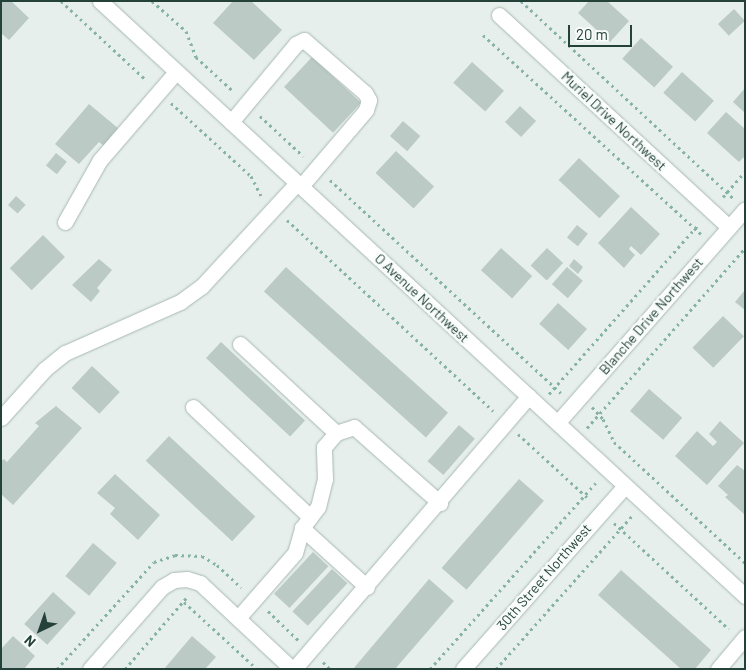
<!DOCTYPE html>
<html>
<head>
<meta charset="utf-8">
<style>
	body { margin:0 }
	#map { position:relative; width:746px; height:670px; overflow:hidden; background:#e6efeb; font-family:Barlow,sans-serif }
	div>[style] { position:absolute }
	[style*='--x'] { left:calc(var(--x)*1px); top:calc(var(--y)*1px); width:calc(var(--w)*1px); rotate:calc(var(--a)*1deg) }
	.building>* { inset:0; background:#bbcac4; transform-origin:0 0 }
	.path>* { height:3px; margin-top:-1.5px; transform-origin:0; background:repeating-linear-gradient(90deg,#86b3a5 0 2.5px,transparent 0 6.5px) }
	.roads { filter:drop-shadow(0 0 1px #a8b8b2) drop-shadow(0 0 1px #a8b8b2) }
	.minor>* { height:15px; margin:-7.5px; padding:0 7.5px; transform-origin:7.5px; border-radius:7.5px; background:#fff }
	span { translate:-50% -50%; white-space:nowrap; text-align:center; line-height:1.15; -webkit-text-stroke:5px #f7fbf9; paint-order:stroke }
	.street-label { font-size:14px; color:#24423a }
	.frame { position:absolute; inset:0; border:2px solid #24423a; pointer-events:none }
	.north { position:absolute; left:15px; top:605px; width:50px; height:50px; -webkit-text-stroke:4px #f7fbf9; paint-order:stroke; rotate:222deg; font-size:14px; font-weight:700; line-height:20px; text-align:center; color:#24423a }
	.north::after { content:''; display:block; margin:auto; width:18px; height:22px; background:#24423a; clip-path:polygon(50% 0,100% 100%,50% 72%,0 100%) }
	.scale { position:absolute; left:568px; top:25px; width:64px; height:22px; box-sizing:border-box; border:2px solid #24423a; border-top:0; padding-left:6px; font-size:15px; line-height:18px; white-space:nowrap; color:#24423a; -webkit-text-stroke:4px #f7fbf9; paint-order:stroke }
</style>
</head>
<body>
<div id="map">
	<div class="building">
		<div style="clip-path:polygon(1px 1px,11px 1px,29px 18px,9px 40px,1px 33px)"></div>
		<div style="clip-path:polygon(233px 1px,251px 1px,282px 30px,254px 60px,213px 23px)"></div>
		<div style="clip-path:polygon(589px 1px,607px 1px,629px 21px,610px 42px,578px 13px)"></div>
		<div style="left:734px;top:9px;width:16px;height:22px;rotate:47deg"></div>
		<div style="left:641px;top:38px;width:43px;height:28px;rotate:42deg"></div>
		<div style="left:312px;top:57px;width:67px;height:41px;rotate:43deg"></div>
		<div style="left:472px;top:62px;width:43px;height:28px;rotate:42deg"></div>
		<div style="left:682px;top:72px;width:43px;height:28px;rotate:42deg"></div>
		<div style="clip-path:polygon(745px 88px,745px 113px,733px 102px)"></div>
		<div style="clip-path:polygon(89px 104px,119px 129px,104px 146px,99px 142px,79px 164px,55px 144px)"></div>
		<div style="left:520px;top:106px;width:22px;height:22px;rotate:43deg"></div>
		<div style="clip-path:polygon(726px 112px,745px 129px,745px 156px,739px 162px,707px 133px)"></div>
		<div style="left:403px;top:121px;width:23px;height:20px;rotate:41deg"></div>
		<div style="left:396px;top:151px;width:52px;height:30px;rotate:43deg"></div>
		<div style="left:56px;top:153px;width:14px;height:16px;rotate:39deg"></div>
		<div style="left:579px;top:158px;width:56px;height:30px;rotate:43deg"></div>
		<div style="left:16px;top:196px;width:13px;height:12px;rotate:42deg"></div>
		<div style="clip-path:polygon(631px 207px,660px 234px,641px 255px,631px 246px,629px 249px,635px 255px,624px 268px,598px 243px)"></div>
		<div style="left:577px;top:225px;width:14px;height:16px;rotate:39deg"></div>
		<div style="left:43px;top:235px;width:31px;height:47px;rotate:45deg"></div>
		<div style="left:501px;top:248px;width:42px;height:30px;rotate:42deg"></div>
		<div style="left:547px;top:248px;width:22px;height:24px;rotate:43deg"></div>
		<div style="clip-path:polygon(99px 259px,112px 270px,97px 288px,100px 291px,91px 302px,72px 285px)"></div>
		<div style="clip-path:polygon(574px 259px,583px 267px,578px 274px,569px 266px)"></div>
		<div style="left:286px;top:267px;width:218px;height:33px;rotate:42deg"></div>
		<div style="left:567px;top:267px;width:21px;height:23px;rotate:41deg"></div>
		<div style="clip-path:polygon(745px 290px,745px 310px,735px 302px)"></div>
		<div style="left:558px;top:303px;width:39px;height:28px;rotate:42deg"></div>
		<div style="left:723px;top:316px;width:29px;height:44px;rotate:44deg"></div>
		<div style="left:221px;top:342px;width:115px;height:22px;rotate:43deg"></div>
		<div style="left:92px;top:366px;width:38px;height:30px;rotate:43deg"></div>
		<div style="left:649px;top:389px;width:44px;height:29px;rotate:41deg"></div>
		<div style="clip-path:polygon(56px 406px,82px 428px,13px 505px,1px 494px,1px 461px,4px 459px,7px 462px,39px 426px,35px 423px)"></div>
		<div style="clip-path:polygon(720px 421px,744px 443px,707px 485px,675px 456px,697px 431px,713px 446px,717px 442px,709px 434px)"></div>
		<div style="left:459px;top:425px;width:21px;height:48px;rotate:41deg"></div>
		<div style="left:169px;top:436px;width:118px;height:34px;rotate:43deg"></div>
		<div style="clip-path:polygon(737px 465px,745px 471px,745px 515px,725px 497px,728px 495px,718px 486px)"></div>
		<div style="clip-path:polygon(115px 474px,160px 515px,138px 540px,110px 514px,115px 508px,97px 493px)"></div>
		<div style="left:519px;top:479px;width:33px;height:118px;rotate:41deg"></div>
		<div style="left:93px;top:543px;width:31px;height:43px;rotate:40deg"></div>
		<div style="left:313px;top:552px;width:21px;height:57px;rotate:43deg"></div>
		<div style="left:332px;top:569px;width:21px;height:58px;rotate:43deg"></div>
		<div style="clip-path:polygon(621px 570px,711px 650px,695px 669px,681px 669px,598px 595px)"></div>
		<div style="clip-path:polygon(429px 579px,454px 601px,395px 669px,353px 669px)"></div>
		<div style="left:53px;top:592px;width:31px;height:43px;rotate:42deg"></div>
		<div style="clip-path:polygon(13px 636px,35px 656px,24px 669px,1px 669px,1px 649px)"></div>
		<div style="clip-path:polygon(192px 636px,216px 657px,205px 669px,164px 669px)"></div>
	</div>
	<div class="path">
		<div style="--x:61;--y:1;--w:116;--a:42.9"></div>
		<div style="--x:152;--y:1;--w:45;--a:41.4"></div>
		<div style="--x:186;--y:31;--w:28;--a:69"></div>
		<div style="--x:196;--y:57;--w:50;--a:42.6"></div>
		<div style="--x:521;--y:1;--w:289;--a:42.9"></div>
		<div style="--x:483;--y:35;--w:295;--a:42.4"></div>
		<div style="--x:171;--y:103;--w:108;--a:42.4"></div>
		<div style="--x:251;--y:176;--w:22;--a:63"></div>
		<div style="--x:260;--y:116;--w:59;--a:42.9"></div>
		<div style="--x:330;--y:180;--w:314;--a:42.7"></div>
		<div style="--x:723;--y:197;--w:33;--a:-49"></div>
		<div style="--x:287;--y:220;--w:281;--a:42.8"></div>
		<div style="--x:549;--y:394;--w:227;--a:-48.6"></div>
		<div style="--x:592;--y:407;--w:16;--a:47"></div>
		<div style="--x:603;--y:419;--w:25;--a:64"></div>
		<div style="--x:614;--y:442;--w:178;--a:42.7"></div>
		<div style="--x:587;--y:428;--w:240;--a:-48.7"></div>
		<div style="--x:518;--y:434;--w:96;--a:42.5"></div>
		<div style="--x:614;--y:523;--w:156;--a:42.7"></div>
		<div style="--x:184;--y:602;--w:99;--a:42.5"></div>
		<div style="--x:268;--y:611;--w:42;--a:44"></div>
		<div style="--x:323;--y:662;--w:10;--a:45"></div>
		<div style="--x:57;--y:669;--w:144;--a:-47.8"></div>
		<div style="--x:154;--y:562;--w:22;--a:-18"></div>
		<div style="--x:175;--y:555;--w:27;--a:2"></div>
		<div style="--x:202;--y:556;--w:17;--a:31"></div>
		<div style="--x:217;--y:565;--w:33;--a:43"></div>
		<div style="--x:125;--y:669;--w:96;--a:-49.2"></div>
		<div style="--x:430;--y:669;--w:249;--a:-48.3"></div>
		<div style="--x:496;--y:669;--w:205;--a:-48.4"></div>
	</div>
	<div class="roads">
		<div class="minor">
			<div style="--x:100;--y:1;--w:878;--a:42.69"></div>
			<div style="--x:499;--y:15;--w:313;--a:42.7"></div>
			<div style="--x:231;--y:122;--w:102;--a:-50.2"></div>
			<div style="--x:296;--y:44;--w:9;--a:-27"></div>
			<div style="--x:304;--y:40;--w:81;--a:41"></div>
			<div style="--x:365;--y:93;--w:8;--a:60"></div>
			<div style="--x:369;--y:100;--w:10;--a:107"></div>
			<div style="--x:366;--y:110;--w:100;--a:130.5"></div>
			<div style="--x:65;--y:222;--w:71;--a:-60.6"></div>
			<div style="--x:100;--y:160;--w:116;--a:-49.2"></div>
			<div style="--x:240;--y:344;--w:131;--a:42.8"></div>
			<div style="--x:193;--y:407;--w:161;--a:43.2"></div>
			<div style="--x:1;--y:418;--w:66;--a:-48.1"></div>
			<div style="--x:45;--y:369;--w:26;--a:-39"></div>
			<div style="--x:65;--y:353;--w:126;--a:-23.9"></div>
			<div style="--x:180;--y:302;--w:27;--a:-36"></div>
			<div style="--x:202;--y:286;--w:140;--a:-47.3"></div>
			<div style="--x:558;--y:422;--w:283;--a:-48.7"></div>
			<div style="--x:367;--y:587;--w:88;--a:-137.8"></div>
			<div style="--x:302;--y:528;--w:26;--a:-53"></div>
			<div style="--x:318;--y:507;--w:29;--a:-76"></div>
			<div style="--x:325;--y:479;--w:32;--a:-92"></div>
			<div style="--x:324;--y:447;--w:18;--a:-49"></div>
			<div style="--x:336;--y:433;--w:19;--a:-18"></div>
			<div style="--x:354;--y:427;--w:115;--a:41.5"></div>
			<div style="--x:238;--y:618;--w:86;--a:-48.8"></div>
			<div style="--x:295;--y:553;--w:26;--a:-74"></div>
			<div style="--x:90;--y:669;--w:109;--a:-48.7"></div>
			<div style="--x:162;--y:587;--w:14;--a:-30"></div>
			<div style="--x:174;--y:580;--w:13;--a:-4"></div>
			<div style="--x:187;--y:579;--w:14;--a:17"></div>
			<div style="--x:200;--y:583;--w:126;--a:43.1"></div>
			<div style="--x:294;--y:669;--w:360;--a:-49.3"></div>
			<div style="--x:463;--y:669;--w:244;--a:-48.5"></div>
			<div style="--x:718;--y:669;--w:42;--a:-49.8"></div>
		</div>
	</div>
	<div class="street-label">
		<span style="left:614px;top:121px;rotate:43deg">Muriel Drive Northwest</span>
		<span style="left:422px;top:298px;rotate:43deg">O Avenue Northwest</span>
		<span style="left:651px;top:316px;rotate:-49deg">Blanche Drive Northwest</span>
		<span style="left:544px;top:577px;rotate:-49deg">30th Street Northwest</span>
	</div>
	<div class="frame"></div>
	<div class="north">N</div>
	<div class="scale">20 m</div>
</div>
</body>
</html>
